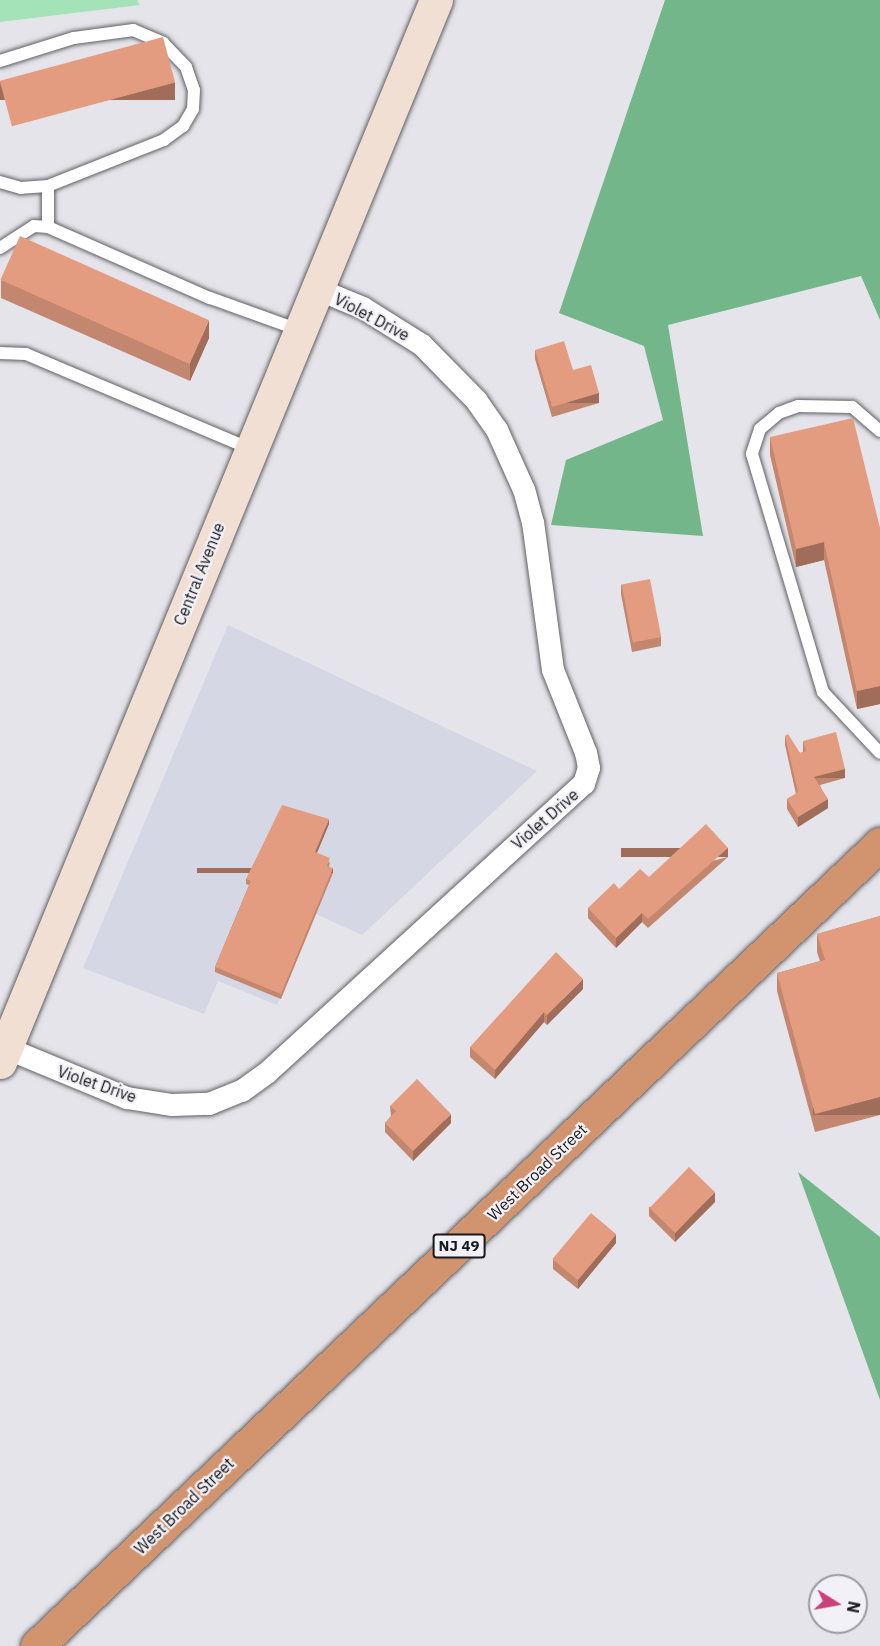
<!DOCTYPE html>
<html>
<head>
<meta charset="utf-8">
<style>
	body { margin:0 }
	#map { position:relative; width:880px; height:1646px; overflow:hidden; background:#e4e4ea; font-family:"IBM Plex Sans",sans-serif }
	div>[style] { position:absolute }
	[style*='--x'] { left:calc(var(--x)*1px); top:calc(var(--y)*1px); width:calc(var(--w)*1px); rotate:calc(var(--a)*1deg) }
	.built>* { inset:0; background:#d6d7e4 }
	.green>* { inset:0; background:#a4e2b7 }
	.forest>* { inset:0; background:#73b689 }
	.roads { filter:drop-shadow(0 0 2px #606065) drop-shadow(0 0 2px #606065) }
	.lane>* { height:12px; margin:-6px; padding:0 6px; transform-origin:6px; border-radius:6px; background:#fff }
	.street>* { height:22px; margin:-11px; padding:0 11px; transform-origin:11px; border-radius:11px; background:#fff }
	.secondary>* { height:33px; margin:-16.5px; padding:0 16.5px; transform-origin:16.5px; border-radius:16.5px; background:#f2dfd4 }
	.highway>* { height:33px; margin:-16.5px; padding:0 16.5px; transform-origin:16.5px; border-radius:16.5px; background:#d2946f }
	.wall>* { inset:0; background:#c3866e }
	.shaded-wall>* { inset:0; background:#9f6d5a; transform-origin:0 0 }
	.building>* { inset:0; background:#e39c80; transform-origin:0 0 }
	span { translate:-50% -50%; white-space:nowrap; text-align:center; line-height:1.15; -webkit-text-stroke:4.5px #f1f1f7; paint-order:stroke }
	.shield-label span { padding:2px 4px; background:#f1f1f7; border:2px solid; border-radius:4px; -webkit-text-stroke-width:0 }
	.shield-label { font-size:15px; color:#18191b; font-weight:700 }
	.street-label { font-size:16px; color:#18191b }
	.north { position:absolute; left:808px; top:1574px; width:60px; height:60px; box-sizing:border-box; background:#f1f1f7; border:2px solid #9a9b9f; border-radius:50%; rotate:101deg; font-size:16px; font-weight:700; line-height:24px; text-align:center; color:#18191b }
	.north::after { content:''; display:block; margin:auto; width:21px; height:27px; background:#cb427b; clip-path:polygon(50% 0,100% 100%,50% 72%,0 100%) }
</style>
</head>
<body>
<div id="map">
	<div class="built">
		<div style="clip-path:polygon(228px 625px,537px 771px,362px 935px,316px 914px,277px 1005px,218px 981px,204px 1014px,83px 968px)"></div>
	</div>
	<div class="green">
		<div style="clip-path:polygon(0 0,137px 0,140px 5px,0 22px)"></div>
	</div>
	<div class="forest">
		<div style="clip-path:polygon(665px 0,880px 0,880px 320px,861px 276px,668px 325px,703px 536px,551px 525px,566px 460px,663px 420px,644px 346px,559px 313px)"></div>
		<div style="clip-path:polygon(798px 1172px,880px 1237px,880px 1400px)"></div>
	</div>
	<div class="roads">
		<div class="lane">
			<div style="--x:0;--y:61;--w:77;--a:-17.3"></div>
			<div style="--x:74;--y:38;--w:60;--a:-7.7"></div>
			<div style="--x:133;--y:30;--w:33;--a:23"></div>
			<div style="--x:163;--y:43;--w:33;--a:46"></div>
			<div style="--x:186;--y:67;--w:24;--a:71"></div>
			<div style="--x:194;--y:90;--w:19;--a:93"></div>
			<div style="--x:193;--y:109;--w:20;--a:120"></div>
			<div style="--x:183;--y:126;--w:24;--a:144"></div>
			<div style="--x:164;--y:140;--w:125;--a:158.4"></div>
			<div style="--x:48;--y:186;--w:27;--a:176"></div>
			<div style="--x:21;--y:188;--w:22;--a:-164"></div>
			<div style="--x:48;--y:227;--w:41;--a:-90"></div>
			<div style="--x:0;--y:248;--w:40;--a:-32.9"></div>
			<div style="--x:34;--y:226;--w:14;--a:4"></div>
			<div style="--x:48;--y:227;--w:177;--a:23.7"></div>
			<div style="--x:210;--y:298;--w:95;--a:19.8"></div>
			<div style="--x:0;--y:353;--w:26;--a:2"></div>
			<div style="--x:26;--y:354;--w:244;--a:22.9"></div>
			<div style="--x:880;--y:431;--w:37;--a:-139"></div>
			<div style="--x:852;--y:407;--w:54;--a:-178.9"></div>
			<div style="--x:798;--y:406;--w:20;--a:160"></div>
			<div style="--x:779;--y:413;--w:25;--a:140"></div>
			<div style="--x:760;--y:429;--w:26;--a:108"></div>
			<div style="--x:752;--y:454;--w:248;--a:73.4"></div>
			<div style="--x:823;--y:692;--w:83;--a:46.9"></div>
		</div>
		<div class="street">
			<div style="--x:6;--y:1048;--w:131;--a:22.5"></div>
			<div style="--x:127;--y:1098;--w:46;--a:8.8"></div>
			<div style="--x:172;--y:1105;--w:37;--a:-2"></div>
			<div style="--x:209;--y:1104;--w:35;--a:-22"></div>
			<div style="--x:242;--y:1091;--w:31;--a:-36"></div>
			<div style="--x:267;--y:1073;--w:429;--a:-42.4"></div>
			<div style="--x:584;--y:784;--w:17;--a:-73"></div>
			<div style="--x:589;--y:768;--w:15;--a:-101"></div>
			<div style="--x:586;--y:753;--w:89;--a:-111.7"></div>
			<div style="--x:553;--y:670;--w:148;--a:-97.7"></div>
			<div style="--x:533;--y:523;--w:34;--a:-105"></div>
			<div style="--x:524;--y:490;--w:66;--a:-114.2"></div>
			<div style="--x:497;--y:430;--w:35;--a:-125"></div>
			<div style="--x:477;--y:401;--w:78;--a:-134.5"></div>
			<div style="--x:422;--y:345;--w:70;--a:-147.9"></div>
			<div style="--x:363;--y:308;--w:50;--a:-157.6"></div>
		</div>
		<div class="secondary">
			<div style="--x:0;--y:1062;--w:1148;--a:-67.68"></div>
		</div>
		<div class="highway">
			<div style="--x:37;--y:1646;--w:1164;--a:-43.57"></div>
		</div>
	</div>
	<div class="wall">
		<div style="clip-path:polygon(1px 280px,209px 338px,190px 381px,1px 298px)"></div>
		<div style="clip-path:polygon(535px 350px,573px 370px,599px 403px,552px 417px,535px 359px)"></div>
		<div style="clip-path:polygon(770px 437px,880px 528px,880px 704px,857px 709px,824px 560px,796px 567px,770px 455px)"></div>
		<div style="clip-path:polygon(621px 584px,661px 637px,661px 646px,632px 652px,621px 594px)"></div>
		<div style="clip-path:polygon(785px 736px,800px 753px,803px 752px,803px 741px,845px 778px,820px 785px,828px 808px,798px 827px,787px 809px,787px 799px,796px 794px,785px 745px)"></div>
		<div style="clip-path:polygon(329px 824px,317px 853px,330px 863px,329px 866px,333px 873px,281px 999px,215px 972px,215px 967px,249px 885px,246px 884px,246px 879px)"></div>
		<div style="clip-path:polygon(728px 857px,648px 928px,642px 922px,616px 948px,588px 918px,588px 908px,619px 889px,649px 877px)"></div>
		<div style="clip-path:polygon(880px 916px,880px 1115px,815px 1132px,777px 991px,777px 973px,820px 961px,817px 952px,817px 934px)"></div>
		<div style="clip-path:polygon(583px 989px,547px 1025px,544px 1022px,495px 1079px,470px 1057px,470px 1047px)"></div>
		<div style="clip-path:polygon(390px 1106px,451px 1123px,413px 1161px,385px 1132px,385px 1123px,391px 1116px)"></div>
		<div style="clip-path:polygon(715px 1202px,675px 1242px,649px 1216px,649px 1207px)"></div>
		<div style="clip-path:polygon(616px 1243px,578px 1289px,553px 1269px,553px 1259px)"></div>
	</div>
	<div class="shaded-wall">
		<div style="left:175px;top:82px;width:18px;height:182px;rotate:90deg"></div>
		<div style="clip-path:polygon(209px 320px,209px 338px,190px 381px,190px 363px)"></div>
		<div style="left:599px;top:393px;width:10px;height:49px;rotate:90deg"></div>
		<div style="clip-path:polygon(824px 542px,824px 560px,796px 567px,796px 549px)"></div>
		<div style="clip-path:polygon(880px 686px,880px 704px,857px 709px,857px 691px)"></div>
		<div style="left:845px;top:769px;width:9px;height:32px;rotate:90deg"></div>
		<div style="clip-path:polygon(828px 799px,828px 808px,798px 827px,798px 817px)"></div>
		<div style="clip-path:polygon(329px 819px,329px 824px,315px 857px,315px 852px)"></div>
		<div style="left:728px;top:848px;width:9px;height:107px;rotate:90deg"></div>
		<div style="left:333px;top:868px;width:5px;height:136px;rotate:90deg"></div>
		<div style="clip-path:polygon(642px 913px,642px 922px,616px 948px,616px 938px)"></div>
		<div style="clip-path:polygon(583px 979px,583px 989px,547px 1025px,547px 1015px)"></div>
		<div style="clip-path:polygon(544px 1012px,544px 1022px,495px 1079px,495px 1070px)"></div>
		<div style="left:880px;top:1097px;width:18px;height:67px;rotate:90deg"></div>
		<div style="clip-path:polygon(451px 1114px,451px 1123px,413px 1161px,413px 1151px)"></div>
		<div style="clip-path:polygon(715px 1192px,715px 1202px,675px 1242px,675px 1232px)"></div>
		<div style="clip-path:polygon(616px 1234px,616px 1243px,578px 1289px,578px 1280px)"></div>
	</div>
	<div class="building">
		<div style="left:163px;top:37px;width:47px;height:169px;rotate:75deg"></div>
		<div style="left:20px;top:236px;width:207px;height:48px;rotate:24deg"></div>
		<div style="clip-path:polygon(564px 341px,573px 370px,591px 365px,599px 393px,552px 407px,535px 350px)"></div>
		<div style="clip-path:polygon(853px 418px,880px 528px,880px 686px,857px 691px,824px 542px,796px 549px,770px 437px)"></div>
		<div style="left:650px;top:579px;width:59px;height:29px;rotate:79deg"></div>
		<div style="clip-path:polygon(836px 732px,845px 769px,814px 777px,828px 799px,798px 817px,787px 799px,798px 792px,785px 736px,788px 734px,800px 753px,806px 751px,803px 741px)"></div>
		<div style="clip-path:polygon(282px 805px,329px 819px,315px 852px,330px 858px,327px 866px,333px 868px,281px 994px,215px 967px,251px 881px,246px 879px)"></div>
		<div style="clip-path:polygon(706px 824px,728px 848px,648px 919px,642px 913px,616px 938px,588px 908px,614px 883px,619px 889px,640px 869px,649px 877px)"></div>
		<div style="clip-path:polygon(880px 916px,880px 1097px,815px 1114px,777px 973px,825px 960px,817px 934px)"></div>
		<div style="clip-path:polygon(556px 952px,583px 979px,547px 1015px,544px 1012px,495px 1070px,470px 1047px)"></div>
		<div style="clip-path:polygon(417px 1079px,451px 1114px,413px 1151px,385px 1123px,396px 1111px,390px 1106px)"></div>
		<div style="left:689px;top:1167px;width:36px;height:57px;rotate:44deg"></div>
		<div style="left:591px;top:1213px;width:33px;height:60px;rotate:40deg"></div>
	</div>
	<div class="shield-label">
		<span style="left:459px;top:1246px">NJ 49</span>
	</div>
	<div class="street-label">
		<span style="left:372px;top:317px;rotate:28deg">Violet Drive</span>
		<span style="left:199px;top:574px;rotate:-68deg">Central Avenue</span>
		<span style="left:545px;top:819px;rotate:-41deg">Violet Drive</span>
		<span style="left:97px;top:1084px;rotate:19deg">Violet Drive</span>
		<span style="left:537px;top:1172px;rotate:-44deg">West Broad Street</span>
		<span style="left:184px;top:1506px;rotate:-44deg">West Broad Street</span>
	</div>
	<div class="north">N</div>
</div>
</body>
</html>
